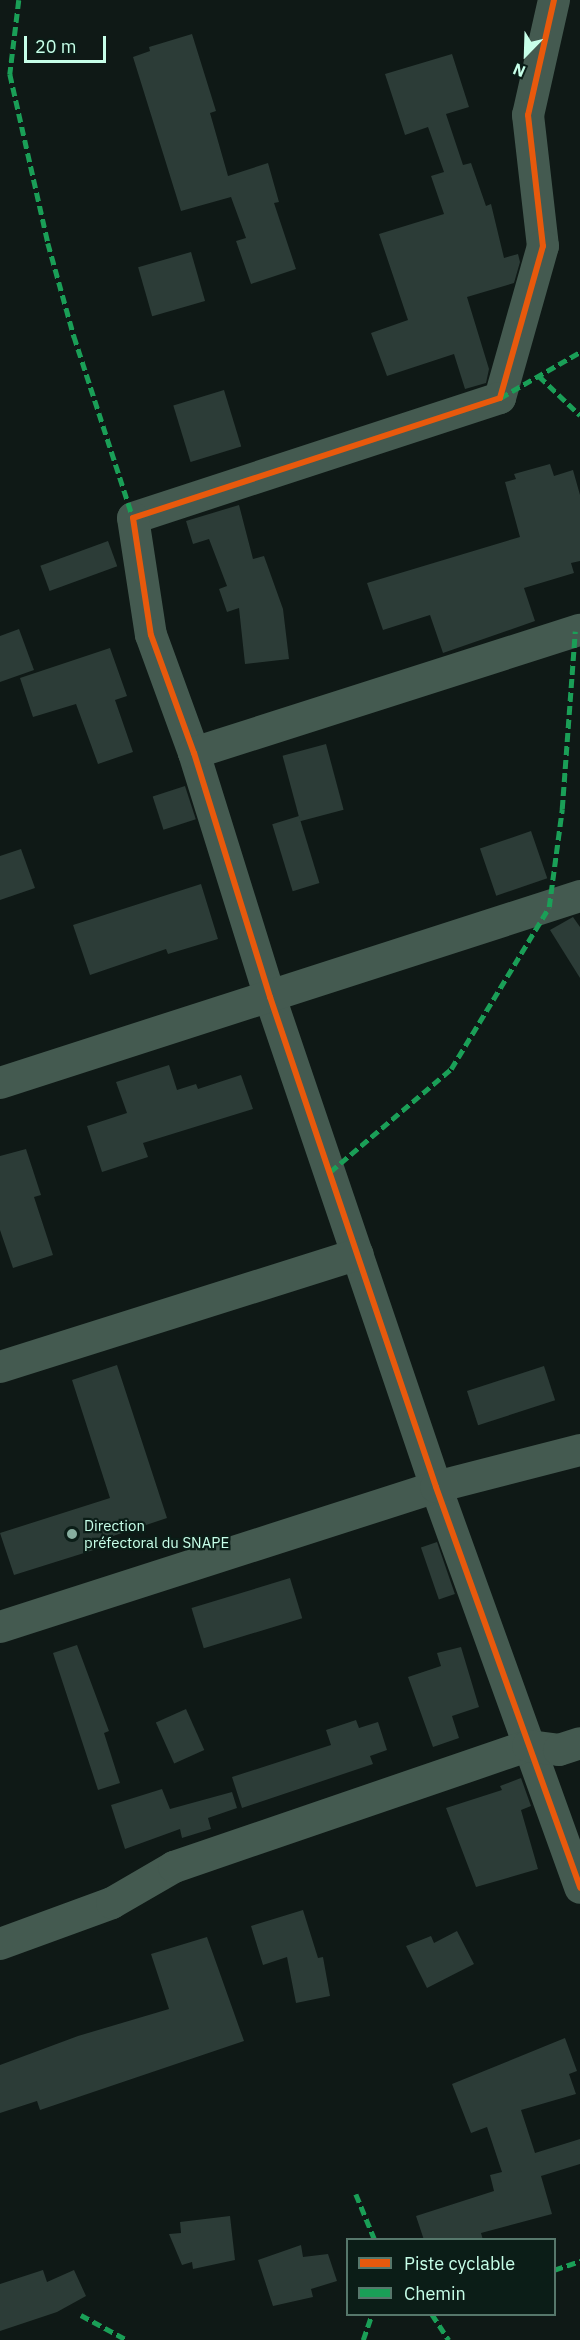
<!DOCTYPE html>
<html>
<head>
<meta charset="utf-8">
<style>
	body { margin:0 }
	#map { position:relative; width:580px; height:2340px; overflow:hidden; background:#0f1916; font-family:"IBM Plex Sans",sans-serif }
	div>[style] { position:absolute }
	[style*='--x'] { left:calc(var(--x)*1px); top:calc(var(--y)*1px); width:calc(var(--w)*1px); rotate:calc(var(--a)*1deg) }
	.building>* { inset:0; background:#2c3c37; transform-origin:0 0 }
	.minor>* { height:32px; margin:-16px; padding:0 16px; transform-origin:16px; border-radius:16px; background:#445a50 }
	.quiet>* { height:4.5px; margin-top:-2.25px; transform-origin:0; background:repeating-linear-gradient(90deg,#1a9f57 0 9px,transparent 0 13.5px) }
	.cycleway>* { height:6px; margin:-3px; padding:0 3px; transform-origin:3px; border-radius:3px; background:#e8590c }
	.dots>* { width:16px; height:16px; translate:-50% -50%; box-sizing:border-box; border:3px solid #0b1d17; border-radius:50% }
	span { translate:-50% -50%; white-space:nowrap; text-align:center; line-height:1.15; -webkit-text-stroke:4.5px #0b1d17; paint-order:stroke }
	.poi-label { font-size:15px; color:#c7ffe9 }
	.left { translate:0 -50%; text-align:left }
	.legend { position:absolute; left:346px; top:2238px; width:210px; height:78px; box-sizing:border-box; background:#0b1d17; border:2px solid #56776b; margin:0; padding:8px 10px; list-style:none; font-size:18px; color:#c7ffe9 }
	.legend li { display:flex; align-items:center; gap:12px; height:30px }
	.legend b { width:30px; border:2px solid #56776b }
	.north { position:absolute; left:496px; top:24px; width:60px; height:60px; -webkit-text-stroke:4px #0b1d17; paint-order:stroke; rotate:203deg; font-size:16px; font-weight:700; line-height:24px; text-align:center; color:#c7ffe9 }
	.north::after { content:''; display:block; margin:auto; width:21px; height:27px; background:#c7ffe9; clip-path:polygon(50% 0,100% 100%,50% 72%,0 100%) }
	.scale { position:absolute; left:24px; top:36px; width:82px; height:27px; box-sizing:border-box; border:3px solid #c7ffe9; border-top:0; padding-left:8px; font-size:18px; line-height:21px; white-space:nowrap; color:#c7ffe9; -webkit-text-stroke:4px #0b1d17; paint-order:stroke }
</style>
</head>
<body>
<div id="map">
	<div class="building">
		<div style="clip-path:polygon(192px 34px,216px 111px,210px 113px,228px 176px,268px 163px,279px 202px,274px 203px,296px 269px,251px 284px,236px 241px,246px 238px,231px 197px,181px 211px,133px 57px,150px 51px,149px 47px)"></div>
		<div style="clip-path:polygon(452px 54px,469px 107px,446px 114px,463px 165px,471px 163px,486px 206px,491px 204px,504px 258px,518px 254px,520px 262px,514px 283px,467px 297px,489px 369px,486px 383px,465px 389px,454px 354px,387px 376px,371px 333px,408px 320px,379px 234px,444px 214px,431px 176px,444px 172px,428px 127px,405px 135px,385px 74px)"></div>
		<div style="left:191px;top:252px;width:51px;height:55px;rotate:74deg"></div>
		<div style="left:224px;top:390px;width:59px;height:53px;rotate:73deg"></div>
		<div style="clip-path:polygon(550px 464px,554px 476px,573px 470px,580px 495px,580px 561px,571px 563px,574px 573px,524px 588px,535px 621px,443px 653px,430px 615px,383px 630px,367px 583px,520px 537px,505px 482px,516px 479px,514px 474px)"></div>
		<div style="clip-path:polygon(239px 505px,253px 559px,264px 556px,283px 609px,289px 659px,245px 664px,239px 608px,227px 612px,219px 589px,227px 586px,209px 539px,193px 544px,186px 521px)"></div>
		<div style="left:108px;top:541px;width:27px;height:72px;rotate:70deg"></div>
		<div style="clip-path:polygon(19px 629px,34px 670px,0 682px,0 636px)"></div>
		<div style="clip-path:polygon(110px 648px,127px 696px,115px 700px,133px 752px,98px 764px,76px 704px,33px 717px,20px 678px)"></div>
		<div style="left:326px;top:744px;width:68px;height:45px;rotate:75deg"></div>
		<div style="left:185px;top:786px;width:35px;height:34px;rotate:72deg"></div>
		<div style="left:299px;top:816px;width:70px;height:28px;rotate:73deg"></div>
		<div style="left:531px;top:831px;width:50px;height:54px;rotate:71deg"></div>
		<div style="clip-path:polygon(21px 849px,35px 888px,0 900px,0 856px)"></div>
		<div style="clip-path:polygon(201px 884px,218px 939px,168px 954px,166px 949px,90px 975px,73px 925px)"></div>
		<div style="clip-path:polygon(573px 917px,580px 927px,580px 978px,550px 930px)"></div>
		<div style="clip-path:polygon(169px 1065px,177px 1090px,196px 1084px,198px 1089px,241px 1075px,253px 1109px,143px 1143px,148px 1157px,102px 1172px,87px 1126px,127px 1113px,116px 1082px)"></div>
		<div style="clip-path:polygon(26px 1149px,41px 1195px,34px 1197px,53px 1255px,13px 1268px,0 1230px,0 1156px)"></div>
		<div style="clip-path:polygon(117px 1365px,167px 1518px,98px 1541px,100px 1548px,14px 1575px,0 1533px,110px 1498px,72px 1380px)"></div>
		<div style="left:544px;top:1366px;width:36px;height:81px;rotate:72deg"></div>
		<div style="left:437px;top:1542px;width:55px;height:17px;rotate:71deg"></div>
		<div style="left:290px;top:1578px;width:42px;height:103px;rotate:73deg"></div>
		<div style="clip-path:polygon(77px 1645px,109px 1731px,104px 1733px,120px 1783px,98px 1790px,53px 1653px)"></div>
		<div style="clip-path:polygon(461px 1647px,479px 1707px,452px 1716px,459px 1738px,433px 1747px,408px 1677px,441px 1666px,437px 1653px)"></div>
		<div style="left:186px;top:1709px;width:45px;height:33px;rotate:66deg"></div>
		<div style="clip-path:polygon(356px 1720px,359px 1728px,378px 1722px,387px 1750px,370px 1756px,373px 1764px,242px 1808px,232px 1777px,331px 1745px,326px 1730px)"></div>
		<div style="clip-path:polygon(521px 1778px,531px 1806px,521px 1810px,538px 1869px,476px 1887px,446px 1808px,502px 1790px,500px 1786px)"></div>
		<div style="clip-path:polygon(162px 1789px,170px 1809px,232px 1792px,237px 1808px,208px 1818px,211px 1829px,182px 1838px,180px 1829px,125px 1849px,111px 1805px)"></div>
		<div style="clip-path:polygon(303px 1910px,318px 1958px,323px 1957px,330px 1996px,296px 2003px,287px 1957px,263px 1965px,251px 1926px)"></div>
		<div style="clip-path:polygon(457px 1931px,474px 1964px,427px 1988px,406px 1946px,431px 1936px,434px 1943px)"></div>
		<div style="clip-path:polygon(207px 1937px,244px 2041px,40px 2110px,37px 2101px,0 2113px,0 2065px,78px 2036px,169px 2009px,151px 1954px)"></div>
		<div style="clip-path:polygon(565px 2038px,577px 2071px,569px 2074px,576px 2094px,521px 2110px,535px 2153px,580px 2139px,580px 2164px,541px 2176px,552px 2214px,481px 2233px,483px 2240px,424px 2240px,416px 2216px,494px 2191px,490px 2175px,502px 2172px,487px 2127px,471px 2133px,452px 2084px)"></div>
		<div style="clip-path:polygon(230px 2216px,235px 2260px,193px 2269px,192px 2262px,182px 2265px,169px 2234px,181px 2233px,180px 2222px)"></div>
		<div style="clip-path:polygon(301px 2245px,303px 2257px,328px 2254px,337px 2281px,311px 2289px,313px 2297px,273px 2306px,258px 2260px)"></div>
		<div style="clip-path:polygon(43px 2270px,47px 2282px,74px 2270px,86px 2296px,57px 2312px,0 2331px,0 2284px)"></div>
	</div>
	<div class="minor">
		<div style="--x:554;--y:0;--w:118;--a:102.7"></div>
		<div style="--x:528;--y:115;--w:132;--a:83.5"></div>
		<div style="--x:543;--y:246;--w:158;--a:105.8"></div>
		<div style="--x:500;--y:398;--w:386;--a:161.9"></div>
		<div style="--x:133;--y:518;--w:118;--a:81.3"></div>
		<div style="--x:151;--y:635;--w:126;--a:70"></div>
		<div style="--x:194;--y:753;--w:256;--a:72.7"></div>
		<div style="--x:270;--y:997;--w:517;--a:71.28"></div>
		<div style="--x:436;--y:1487;--w:426;--a:70.2"></div>
		<div style="--x:194;--y:753;--w:405;--a:-17.7"></div>
		<div style="--x:0;--y:1083;--w:609;--a:-17.87"></div>
		<div style="--x:0;--y:1367;--w:375;--a:-17.5"></div>
		<div style="--x:0;--y:1627;--w:458;--a:-17.8"></div>
		<div style="--x:436;--y:1487;--w:149;--a:-14.4"></div>
		<div style="--x:0;--y:1944;--w:119;--a:-20.1"></div>
		<div style="--x:112;--y:1903;--w:72;--a:-30.1"></div>
		<div style="--x:174;--y:1867;--w:374;--a:-18.9"></div>
		<div style="--x:528;--y:1746;--w:31;--a:7"></div>
		<div style="--x:559;--y:1750;--w:22;--a:-18"></div>
	</div>
	<div class="quiet">
		<div style="--x:19;--y:0;--w:75;--a:96.9"></div>
		<div style="--x:10;--y:74;--w:173;--a:77.3"></div>
		<div style="--x:48;--y:243;--w:97;--a:74.4"></div>
		<div style="--x:74;--y:336;--w:191;--a:72"></div>
		<div style="--x:539;--y:376;--w:57;--a:43.6"></div>
		<div style="--x:500;--y:398;--w:92;--a:-29.9"></div>
		<div style="--x:330;--y:1172;--w:159;--a:-40.4"></div>
		<div style="--x:451;--y:1069;--w:189;--a:-58.8"></div>
		<div style="--x:549;--y:907;--w:99;--a:-82.4"></div>
		<div style="--x:562;--y:809;--w:178;--a:-85.8"></div>
		<div style="--x:356;--y:2194;--w:50;--a:67.6"></div>
		<div style="--x:554;--y:2270;--w:28;--a:-19"></div>
		<div style="--x:432;--y:2314;--w:31;--a:57"></div>
		<div style="--x:81;--y:2315;--w:52;--a:28.5"></div>
		<div style="--x:363;--y:2340;--w:28;--a:-71"></div>
	</div>
	<div class="cycleway">
		<div style="--x:554;--y:0;--w:118;--a:102.7"></div>
		<div style="--x:528;--y:115;--w:132;--a:83.5"></div>
		<div style="--x:543;--y:246;--w:158;--a:105.8"></div>
		<div style="--x:500;--y:398;--w:386;--a:161.9"></div>
		<div style="--x:133;--y:518;--w:118;--a:81.3"></div>
		<div style="--x:151;--y:635;--w:126;--a:70"></div>
		<div style="--x:194;--y:753;--w:256;--a:72.7"></div>
		<div style="--x:270;--y:997;--w:517;--a:71.28"></div>
		<div style="--x:436;--y:1487;--w:426;--a:70.2"></div>
	</div>
	<div class="dots">
		<div style="left:72px;top:1534px;background:#87ae9f"></div>
	</div>
	<div class="poi-label">
		<span class="left" style="left:84px;top:1534px">Direction<br>préfectoral du SNAPE</span>
	</div>
	<ul class="legend">
	<li><b style="height:8px;background:#e8590c"></b>Piste cyclable</li>
	<li><b style="height:8px;background:#1a9f57"></b>Chemin</li>
	</ul>
	<div class="north">N</div>
	<div class="scale">20 m</div>
</div>
</body>
</html>
